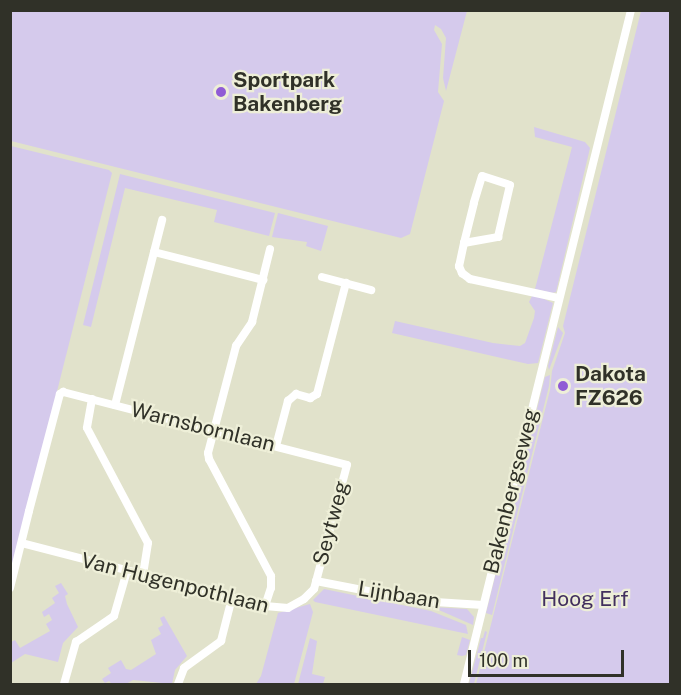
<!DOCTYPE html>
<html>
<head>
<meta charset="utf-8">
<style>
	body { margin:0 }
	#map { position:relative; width:681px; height:695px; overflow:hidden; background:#e1e2cb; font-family:"Public Sans",sans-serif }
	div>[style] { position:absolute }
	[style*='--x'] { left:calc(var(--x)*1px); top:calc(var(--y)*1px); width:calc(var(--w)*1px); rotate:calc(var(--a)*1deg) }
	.green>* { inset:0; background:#d5caec }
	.street>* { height:8px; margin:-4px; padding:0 4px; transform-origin:4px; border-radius:4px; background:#fff }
	.dots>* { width:16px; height:16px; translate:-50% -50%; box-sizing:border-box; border:3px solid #eeefd8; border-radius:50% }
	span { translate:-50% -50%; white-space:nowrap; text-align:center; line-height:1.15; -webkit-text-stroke:4.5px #eeefd8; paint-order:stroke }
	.poi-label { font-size:21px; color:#303128; font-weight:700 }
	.left { translate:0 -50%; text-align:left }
	.street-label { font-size:21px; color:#303128 }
	.park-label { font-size:21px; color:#422f5e }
	.frame { position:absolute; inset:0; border:12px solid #303128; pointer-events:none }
	.scale { position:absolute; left:468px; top:650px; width:156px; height:27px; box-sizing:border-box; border:3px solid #303128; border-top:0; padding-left:8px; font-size:18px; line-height:21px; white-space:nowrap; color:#303128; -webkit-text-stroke:4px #eeefd8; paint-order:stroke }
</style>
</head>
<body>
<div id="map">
	<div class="green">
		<div style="clip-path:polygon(72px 11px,467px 11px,446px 91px,443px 78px,446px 38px,441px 29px,435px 25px,434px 30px,442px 44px,438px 92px,444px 101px,410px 234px,401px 238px,11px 141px,11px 11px)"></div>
		<div style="clip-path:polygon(641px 11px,670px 11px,670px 684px,476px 684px,550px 390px,552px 371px,565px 333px,563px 326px)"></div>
		<div style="clip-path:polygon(534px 127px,585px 142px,590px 148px,556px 292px,552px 293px,535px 289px,572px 147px,535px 137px)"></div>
		<div style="clip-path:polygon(11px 146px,109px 170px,112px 173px,11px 574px)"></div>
		<div style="clip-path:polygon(120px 174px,275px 213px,269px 236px,214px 222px,217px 210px,125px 188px,91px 327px,83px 325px)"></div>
		<div style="clip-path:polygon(278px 213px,328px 226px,321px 251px,306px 246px,307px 242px,272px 237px)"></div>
		<div style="clip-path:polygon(533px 294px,553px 303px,538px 363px,528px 364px,392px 333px,395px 321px,493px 343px,520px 346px,525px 343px,534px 318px,535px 311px,529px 302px)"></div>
		<div style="clip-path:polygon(558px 327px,563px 333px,549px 370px,548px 366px)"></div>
		<div style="clip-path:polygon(550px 375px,549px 386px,492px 615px,486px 613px,545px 377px)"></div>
		<div style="clip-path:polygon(61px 583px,68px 594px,65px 596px,67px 604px,78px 627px,63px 643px,58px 662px,25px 654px,11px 663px,11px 642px,15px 640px,20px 648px,50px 631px,46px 624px,52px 620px,49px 614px,44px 617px,42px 612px,55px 603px,52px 598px,59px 593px,55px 586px)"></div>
		<div style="clip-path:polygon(324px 589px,431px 611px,466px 625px,468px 634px,315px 602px,313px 600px)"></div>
		<div style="clip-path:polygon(310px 604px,313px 612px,294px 684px,256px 684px,261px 676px,278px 613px)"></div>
		<div style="clip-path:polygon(432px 607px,467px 609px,474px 617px,473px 625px)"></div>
		<div style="clip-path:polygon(164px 616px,187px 656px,175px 670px,172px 684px,133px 680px,126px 684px,112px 684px,109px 681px,105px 683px,102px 679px,111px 673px,108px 668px,121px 660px,126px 669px,131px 670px,156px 654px,151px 640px,161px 634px,158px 628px,163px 625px,160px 618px)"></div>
		<div style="clip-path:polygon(485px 631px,487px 632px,474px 684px,469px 684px,481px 638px,483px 638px)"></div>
		<div style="clip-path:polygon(462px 637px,470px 640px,466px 655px,462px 656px,457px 655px)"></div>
		<div style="clip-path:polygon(310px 638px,317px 641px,312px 674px,325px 677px,323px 684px,298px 684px)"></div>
	</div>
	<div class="street">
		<div style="--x:464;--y:243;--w:35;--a:-10"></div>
		<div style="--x:498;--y:237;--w:53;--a:-77"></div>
		<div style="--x:510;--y:185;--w:29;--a:-162"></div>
		<div style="--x:482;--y:176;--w:28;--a:107"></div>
		<div style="--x:474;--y:203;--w:41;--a:104"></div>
		<div style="--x:464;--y:243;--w:24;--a:102"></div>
		<div style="--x:459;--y:266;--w:8;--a:67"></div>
		<div style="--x:462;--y:273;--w:10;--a:37"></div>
		<div style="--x:470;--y:279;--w:91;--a:12.1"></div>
		<div style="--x:154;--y:252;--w:113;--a:14.4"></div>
		<div style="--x:322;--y:277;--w:51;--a:14.9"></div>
		<div style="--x:92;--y:399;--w:29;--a:100"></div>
		<div style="--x:87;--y:428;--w:130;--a:62.1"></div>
		<div style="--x:148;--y:543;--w:32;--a:99"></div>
		<div style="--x:115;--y:405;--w:191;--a:-75.7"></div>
		<div style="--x:276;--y:446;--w:47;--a:-75.1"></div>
		<div style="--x:288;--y:401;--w:11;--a:-41"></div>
		<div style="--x:296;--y:394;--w:15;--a:16"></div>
		<div style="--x:310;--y:398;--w:8;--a:-30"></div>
		<div style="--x:317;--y:394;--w:115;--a:-75.4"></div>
		<div style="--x:316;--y:581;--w:105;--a:11"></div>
		<div style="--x:419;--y:601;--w:64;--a:3.6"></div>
		<div style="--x:10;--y:588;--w:79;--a:-76.1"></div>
		<div style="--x:29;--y:511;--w:121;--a:-75.2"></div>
		<div style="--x:60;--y:394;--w:4;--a:-34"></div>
		<div style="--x:63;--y:392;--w:293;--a:14.4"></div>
		<div style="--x:347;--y:465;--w:128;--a:104.9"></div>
		<div style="--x:314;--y:589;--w:14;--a:135"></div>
		<div style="--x:304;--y:599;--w:18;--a:151"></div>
		<div style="--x:288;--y:608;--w:23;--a:-175"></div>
		<div style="--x:265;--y:606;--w:251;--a:-165.5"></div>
		<div style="--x:265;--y:606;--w:19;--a:-72"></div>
		<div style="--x:271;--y:588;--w:12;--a:-90"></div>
		<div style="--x:271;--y:576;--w:132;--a:-117.9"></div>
		<div style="--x:209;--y:459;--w:6;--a:-99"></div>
		<div style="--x:208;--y:453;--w:111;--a:-75.3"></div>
		<div style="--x:236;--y:346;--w:29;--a:-56"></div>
		<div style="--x:252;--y:322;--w:75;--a:-76.1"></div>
		<div style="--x:64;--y:684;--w:44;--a:-74.1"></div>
		<div style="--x:76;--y:642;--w:46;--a:-34.4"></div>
		<div style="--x:114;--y:616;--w:47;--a:-73.9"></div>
		<div style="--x:178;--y:684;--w:17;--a:-69"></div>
		<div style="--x:184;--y:668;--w:46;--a:-36.1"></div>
		<div style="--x:221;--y:641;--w:44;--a:-75.7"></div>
		<div style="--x:464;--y:684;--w:694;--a:-76.08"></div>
	</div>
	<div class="dots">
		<div style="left:221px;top:92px;background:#905cd5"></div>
		<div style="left:563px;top:386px;background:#905cd5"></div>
	</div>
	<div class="poi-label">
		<span class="left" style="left:233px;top:92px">Sportpark<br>Bakenberg</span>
		<span class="left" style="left:575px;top:386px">Dakota<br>FZ626</span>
	</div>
	<div class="street-label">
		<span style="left:203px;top:427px;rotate:14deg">Warnsbornlaan</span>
		<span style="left:511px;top:491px;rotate:-76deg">Bakenbergseweg</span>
		<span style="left:331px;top:523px;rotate:-75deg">Seytweg</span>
		<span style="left:175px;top:583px;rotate:14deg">Van Hugenpothlaan</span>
		<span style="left:399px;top:595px;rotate:9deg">Lijnbaan</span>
	</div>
	<div class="park-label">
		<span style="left:585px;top:599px">Hoog Erf</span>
	</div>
	<div class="frame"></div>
	<div class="scale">100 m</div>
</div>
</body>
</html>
